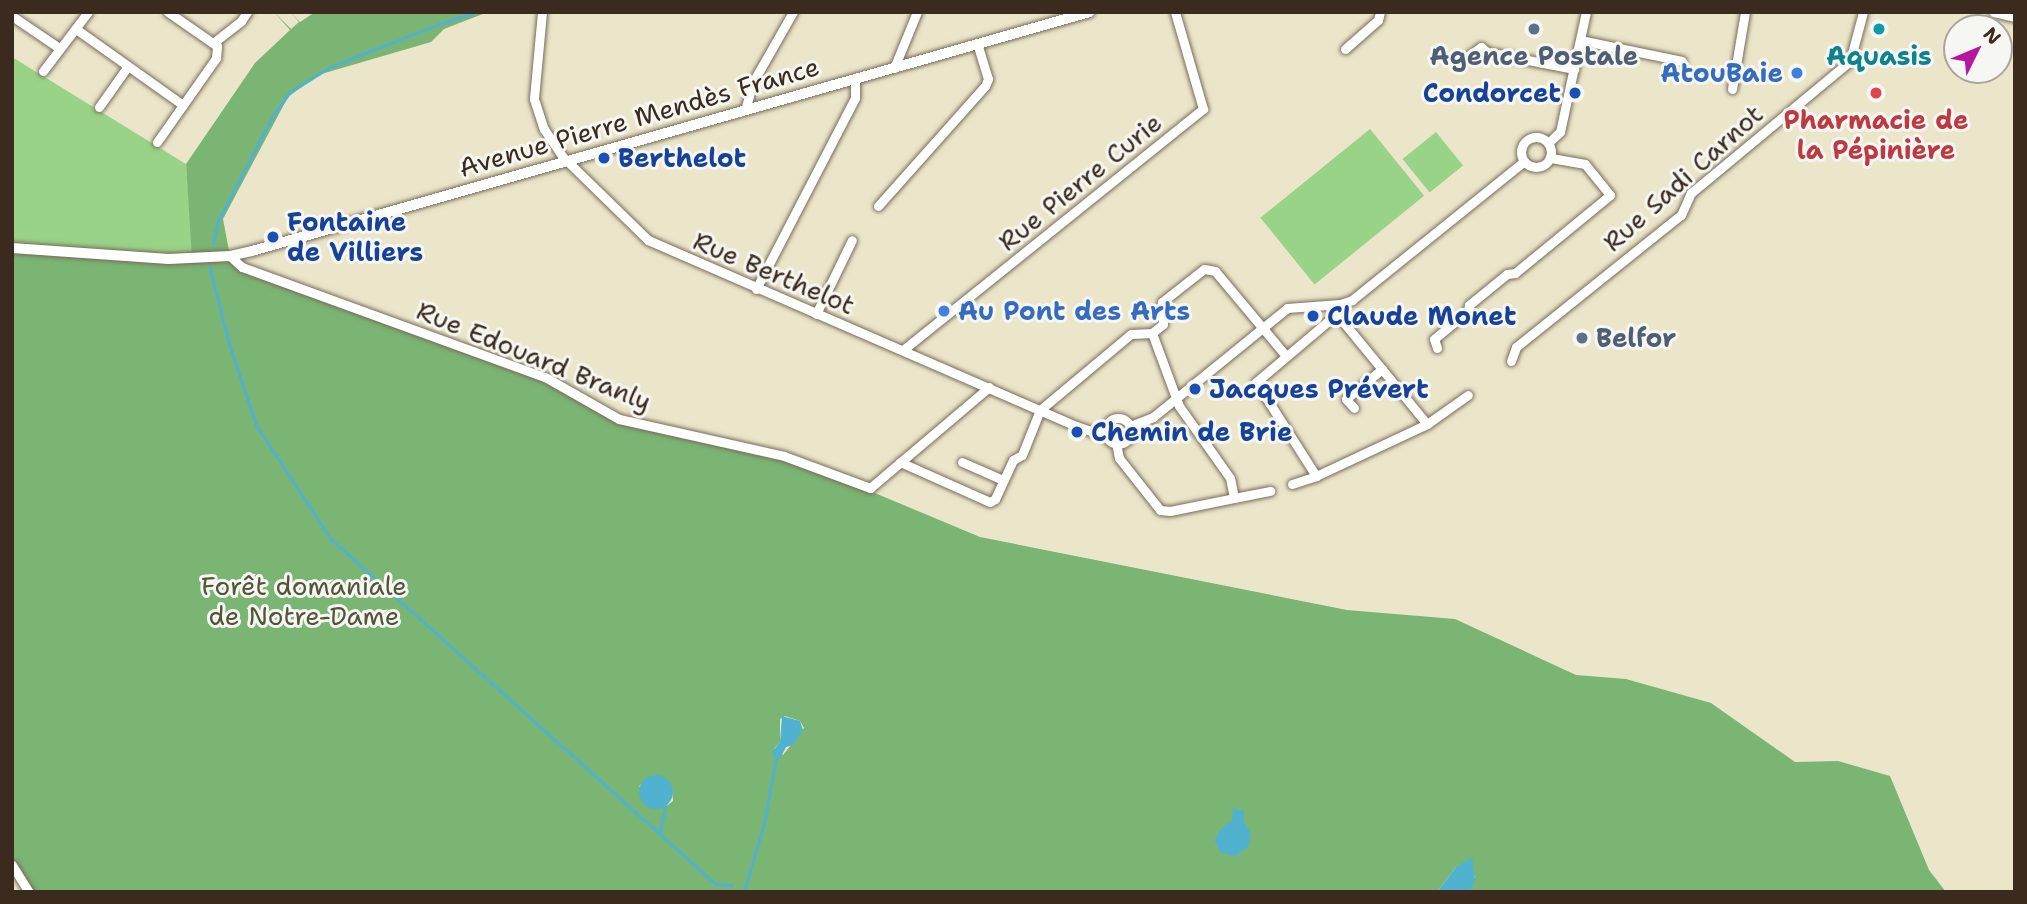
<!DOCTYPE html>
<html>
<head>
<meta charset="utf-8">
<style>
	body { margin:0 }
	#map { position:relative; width:2027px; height:904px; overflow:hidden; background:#ebe6ca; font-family:"Shantell Sans",sans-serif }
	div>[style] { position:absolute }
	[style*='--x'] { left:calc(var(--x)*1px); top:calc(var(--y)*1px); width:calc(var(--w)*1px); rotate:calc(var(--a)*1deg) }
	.green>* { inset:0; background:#99d387; transform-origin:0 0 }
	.forest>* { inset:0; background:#7ab574 }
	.water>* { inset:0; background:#50b2cf }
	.round { border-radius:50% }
	.stream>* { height:2.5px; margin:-1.25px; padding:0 1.25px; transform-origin:1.25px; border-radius:1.25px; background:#50b2cf }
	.roads { filter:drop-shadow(0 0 2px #796c5a) drop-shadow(0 0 2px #796c5a) }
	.minor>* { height:9px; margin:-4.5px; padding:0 4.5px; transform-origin:4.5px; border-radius:4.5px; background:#fff }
	.minor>.ring { margin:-4.5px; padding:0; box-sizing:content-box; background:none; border:9px solid #fff; border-radius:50% }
	.major>* { height:10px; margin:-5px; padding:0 5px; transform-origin:5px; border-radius:5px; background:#fff }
	.dots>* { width:19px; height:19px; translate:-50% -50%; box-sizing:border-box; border:4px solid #f6f6f2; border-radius:50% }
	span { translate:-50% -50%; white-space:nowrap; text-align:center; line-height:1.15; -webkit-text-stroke:6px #f6f6f2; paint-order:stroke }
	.service-label { font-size:26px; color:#4e5e75; font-weight:700 }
	.left { translate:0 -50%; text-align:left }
	.culture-label { font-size:26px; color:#0d838f; font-weight:700 }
	.shop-label { font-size:26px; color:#366cbe; font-weight:700 }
	.right { translate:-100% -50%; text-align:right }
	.transit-label { font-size:26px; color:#164399; font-weight:700 }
	.street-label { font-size:26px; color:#3b2a1e }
	.health-label { font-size:26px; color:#be3a42; font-weight:700 }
	.park-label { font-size:26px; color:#525438 }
	.frame { position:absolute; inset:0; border:14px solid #3b2a1e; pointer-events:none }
	.north { position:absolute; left:1943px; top:14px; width:70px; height:70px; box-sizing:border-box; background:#f6f6f2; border:2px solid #aba49d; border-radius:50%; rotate:47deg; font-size:19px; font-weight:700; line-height:28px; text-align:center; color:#3b2a1e }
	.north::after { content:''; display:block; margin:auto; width:24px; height:32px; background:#b5179e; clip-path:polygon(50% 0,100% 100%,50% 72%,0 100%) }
</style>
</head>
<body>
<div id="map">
	<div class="green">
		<div style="clip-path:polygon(12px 57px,186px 164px,193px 258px,12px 248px)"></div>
		<div style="left:1370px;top:129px;width:86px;height:141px;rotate:51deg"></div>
		<div style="left:1436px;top:132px;width:43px;height:43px;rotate:51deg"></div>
	</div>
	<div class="forest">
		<div style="clip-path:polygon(evenodd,274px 12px,291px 29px,299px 22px,290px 12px,300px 22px,315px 12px,488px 12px,444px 29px,431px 42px,318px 75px,288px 97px,223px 219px,230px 256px,241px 268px,542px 379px,617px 420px,784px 455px,980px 537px,1347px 610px,1455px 619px,1576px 675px,1626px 679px,1711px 703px,1795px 762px,1838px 761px,1890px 776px,1929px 870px,1946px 892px,1470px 892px,1475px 876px,1456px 867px,1437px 892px,29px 892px,12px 865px,12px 248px,192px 258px,186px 164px,255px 63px,290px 30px,274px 12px,785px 716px,800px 721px,804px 728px,783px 755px,774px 749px,780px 742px,780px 719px,785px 716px,274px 12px,654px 775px,672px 786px,673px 801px,665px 807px,639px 786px,654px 775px)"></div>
	</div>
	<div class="water">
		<div style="clip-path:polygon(782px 716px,800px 721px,803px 730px,793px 745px,786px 747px,781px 757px,774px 758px,772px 752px,780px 742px)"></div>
		<div class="round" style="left:639px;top:775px;width:34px;height:34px"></div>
		<div style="clip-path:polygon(1233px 808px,1244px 811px,1244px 821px,1251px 834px,1248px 847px,1235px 856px,1220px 852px,1215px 841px,1219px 831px,1232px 820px)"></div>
		<div style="clip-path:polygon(1472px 857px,1475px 880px,1470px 892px,1437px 892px,1456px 867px)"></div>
	</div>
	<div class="stream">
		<div style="--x:213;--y:244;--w:24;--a:-78"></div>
		<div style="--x:218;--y:221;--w:115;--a:-62.5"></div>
		<div style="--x:271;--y:119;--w:33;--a:-55"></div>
		<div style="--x:290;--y:92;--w:47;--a:-32"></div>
		<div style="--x:330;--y:67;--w:117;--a:-21.5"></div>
		<div style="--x:439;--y:24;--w:40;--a:-18"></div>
		<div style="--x:210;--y:267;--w:81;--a:75.8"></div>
		<div style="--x:230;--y:346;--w:84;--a:71.4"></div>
		<div style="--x:257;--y:426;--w:135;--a:56.8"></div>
		<div style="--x:331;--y:539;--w:517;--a:41.86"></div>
		<div style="--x:716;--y:884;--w:16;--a:4"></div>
		<div style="--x:659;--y:834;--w:28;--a:-77"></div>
		<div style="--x:744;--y:890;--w:69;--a:-73.1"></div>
		<div style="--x:764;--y:824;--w:67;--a:-79.7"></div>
	</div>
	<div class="roads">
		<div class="minor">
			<div style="--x:542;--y:12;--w:87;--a:95.3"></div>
			<div style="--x:534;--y:99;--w:32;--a:72"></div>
			<div style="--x:544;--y:129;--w:32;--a:56"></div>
			<div style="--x:562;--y:156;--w:120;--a:44.3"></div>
			<div style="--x:648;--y:240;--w:467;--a:23.5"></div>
			<div style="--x:1076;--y:426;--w:18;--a:19"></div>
			<div style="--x:1093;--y:432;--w:12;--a:-5"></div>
			<div style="--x:12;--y:16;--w:57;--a:34.2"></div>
			<div style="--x:76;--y:29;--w:131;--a:35.4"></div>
			<div style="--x:1580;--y:40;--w:104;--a:11.6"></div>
			<div style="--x:213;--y:43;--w:36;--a:-38"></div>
			<div style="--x:241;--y:21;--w:11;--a:-56"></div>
			<div style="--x:1345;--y:49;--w:44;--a:-41.3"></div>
			<div style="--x:1378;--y:20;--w:8;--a:-76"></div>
			<div style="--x:1461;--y:62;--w:25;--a:-37"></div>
			<div style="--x:1481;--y:47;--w:8;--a:40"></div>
			<div style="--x:1487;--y:52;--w:89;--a:11.1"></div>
			<div style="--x:894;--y:68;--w:61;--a:-67.7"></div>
			<div style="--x:43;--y:71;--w:74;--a:-52.7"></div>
			<div style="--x:1732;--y:89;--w:78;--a:-80.4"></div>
			<div style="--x:99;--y:107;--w:50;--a:-54.7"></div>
			<div style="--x:745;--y:110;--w:29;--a:-74"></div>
			<div style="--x:753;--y:82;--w:81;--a:-60.3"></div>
			<div class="ring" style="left:1521px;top:137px;width:21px;height:21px"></div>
			<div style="--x:157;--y:142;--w:103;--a:-54.9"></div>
			<div style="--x:216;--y:58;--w:12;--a:-85"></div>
			<div style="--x:217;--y:46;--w:60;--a:-145.2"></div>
			<div style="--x:1548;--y:143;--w:16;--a:-43"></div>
			<div style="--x:1560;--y:132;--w:123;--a:-77.8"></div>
			<div style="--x:878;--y:206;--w:161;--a:-48.3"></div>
			<div style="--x:985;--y:86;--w:8;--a:-67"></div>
			<div style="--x:988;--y:79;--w:37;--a:-107"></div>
			<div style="--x:230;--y:256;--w:16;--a:43"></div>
			<div style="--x:242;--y:267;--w:322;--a:20"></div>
			<div style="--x:545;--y:377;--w:85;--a:29.6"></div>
			<div style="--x:619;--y:419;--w:169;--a:12.6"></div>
			<div style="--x:784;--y:456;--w:92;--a:20.4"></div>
			<div style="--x:870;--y:488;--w:156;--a:-40.3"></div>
			<div style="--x:756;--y:289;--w:215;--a:-62.6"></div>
			<div style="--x:855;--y:98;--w:19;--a:-90"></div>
			<div style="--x:816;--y:314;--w:82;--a:-64.1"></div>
			<div style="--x:1437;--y:348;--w:9;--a:-108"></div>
			<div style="--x:1434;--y:339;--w:44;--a:-39.5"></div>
			<div style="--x:1468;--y:311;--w:6;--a:-81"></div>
			<div style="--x:1469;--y:305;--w:49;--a:-39.2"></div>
			<div style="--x:1507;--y:274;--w:8;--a:-7"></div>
			<div style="--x:1515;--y:273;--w:123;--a:-39.4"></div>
			<div style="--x:1610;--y:195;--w:40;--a:-129"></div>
			<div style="--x:1585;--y:164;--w:36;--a:-170"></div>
			<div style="--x:903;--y:350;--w:385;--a:-38.8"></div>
			<div style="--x:1203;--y:109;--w:101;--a:-106.1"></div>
			<div style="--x:1511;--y:361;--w:15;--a:-70"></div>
			<div style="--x:1516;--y:347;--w:211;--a:-38.7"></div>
			<div style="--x:1681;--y:215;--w:24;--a:-66"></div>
			<div style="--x:1691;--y:193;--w:207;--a:-39.7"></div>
			<div style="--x:1850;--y:61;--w:51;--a:-75.1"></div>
			<div style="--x:1354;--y:408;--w:12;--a:-132"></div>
			<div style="--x:1346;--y:399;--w:47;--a:-39.8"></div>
			<div class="ring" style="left:1105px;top:418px;width:17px;height:17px"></div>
			<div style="--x:1427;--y:424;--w:50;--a:-35.3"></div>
			<div style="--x:1130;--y:426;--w:25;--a:-21"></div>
			<div style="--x:1153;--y:417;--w:173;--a:-39.1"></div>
			<div style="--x:1287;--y:308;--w:53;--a:-4.3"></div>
			<div style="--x:1340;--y:304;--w:13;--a:-18"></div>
			<div style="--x:1352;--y:300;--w:221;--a:-38.9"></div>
			<div style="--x:1116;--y:443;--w:15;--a:79"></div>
			<div style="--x:1119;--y:458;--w:66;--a:51.7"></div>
			<div style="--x:1160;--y:510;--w:10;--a:6"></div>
			<div style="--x:1170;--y:511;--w:65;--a:-11.5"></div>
			<div style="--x:1234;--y:498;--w:20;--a:-101"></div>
			<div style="--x:1230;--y:478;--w:88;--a:-125.3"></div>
			<div style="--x:1179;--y:406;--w:78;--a:-110.3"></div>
			<div style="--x:900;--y:462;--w:98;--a:24"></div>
			<div style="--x:990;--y:502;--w:6;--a:-31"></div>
			<div style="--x:995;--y:499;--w:43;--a:-65.2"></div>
			<div style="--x:1013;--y:460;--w:10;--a:-29"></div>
			<div style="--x:1022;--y:455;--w:48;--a:-68.2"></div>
			<div style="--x:1040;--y:410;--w:119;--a:-39.9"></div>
			<div style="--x:1131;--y:334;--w:21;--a:-3"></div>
			<div style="--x:1152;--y:333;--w:14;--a:-39"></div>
			<div style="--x:1163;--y:324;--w:22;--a:-93"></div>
			<div style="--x:1162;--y:302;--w:53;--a:-38.2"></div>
			<div style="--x:1204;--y:269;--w:11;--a:10"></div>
			<div style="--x:1215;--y:271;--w:111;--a:50.1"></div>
			<div style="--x:962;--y:462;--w:45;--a:23.7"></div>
			<div style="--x:1292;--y:484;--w:25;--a:-18"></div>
			<div style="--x:1316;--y:476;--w:123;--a:-25.1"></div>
			<div style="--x:1427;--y:424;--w:137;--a:-129.4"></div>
			<div style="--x:1340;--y:318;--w:7;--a:-172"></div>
			<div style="--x:1333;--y:317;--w:101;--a:139.8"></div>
			<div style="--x:1256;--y:382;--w:112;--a:57.4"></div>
			<div style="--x:1234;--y:498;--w:37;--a:-11"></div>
			<div style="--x:12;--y:865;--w:32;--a:58"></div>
		</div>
		<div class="major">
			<div style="--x:1994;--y:12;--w:22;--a:13"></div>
			<div style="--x:12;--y:248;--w:157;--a:4"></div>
			<div style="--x:169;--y:259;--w:61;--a:-2.8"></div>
			<div style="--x:230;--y:256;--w:23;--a:-13"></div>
			<div style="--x:252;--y:251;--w:871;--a:-15.92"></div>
		</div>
	</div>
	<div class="dots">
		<div style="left:1534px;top:29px;background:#5c6f8a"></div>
		<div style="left:1879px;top:29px;background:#0f9aa8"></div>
		<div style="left:1797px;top:73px;background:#3f7fe0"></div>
		<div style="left:1575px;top:93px;background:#1a4fb4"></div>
		<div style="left:1876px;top:93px;background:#e0444e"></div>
		<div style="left:604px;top:158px;background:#1a4fb4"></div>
		<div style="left:273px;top:237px;background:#1a4fb4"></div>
		<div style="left:944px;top:311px;background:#3f7fe0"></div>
		<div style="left:1313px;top:316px;background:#1a4fb4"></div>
		<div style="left:1582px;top:338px;background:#5c6f8a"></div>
		<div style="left:1195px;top:389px;background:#1a4fb4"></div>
		<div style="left:1077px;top:432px;background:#1a4fb4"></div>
	</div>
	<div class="service-label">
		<span style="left:1534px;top:56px">Agence Postale</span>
		<span class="left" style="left:1596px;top:338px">Belfor</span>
	</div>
	<div class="culture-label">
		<span style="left:1879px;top:56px">Aquasis</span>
	</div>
	<div class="shop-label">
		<span class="right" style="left:1783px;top:73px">AtouBaie</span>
		<span class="left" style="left:958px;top:311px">Au Pont des Arts</span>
	</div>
	<div class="transit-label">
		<span class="right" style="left:1561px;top:93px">Condorcet</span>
		<span class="left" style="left:618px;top:158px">Berthelot</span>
		<span class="left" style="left:287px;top:237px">Fontaine<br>de Villiers</span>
		<span class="left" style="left:1327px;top:316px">Claude Monet</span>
		<span class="left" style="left:1209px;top:389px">Jacques Prévert</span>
		<span class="left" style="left:1091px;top:432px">Chemin de Brie</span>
	</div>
	<div class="street-label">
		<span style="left:639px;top:117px;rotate:-16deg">Avenue Pierre Mendès France</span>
		<span style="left:1683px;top:178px;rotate:-42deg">Rue Sadi Carnot</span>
		<span style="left:1080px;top:182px;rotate:-39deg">Rue Pierre Curie</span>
		<span style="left:774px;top:273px;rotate:23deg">Rue Berthelot</span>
		<span style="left:534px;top:356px;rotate:22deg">Rue Edouard Branly</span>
	</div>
	<div class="health-label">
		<span style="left:1876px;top:135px">Pharmacie de<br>la Pépinière</span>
	</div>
	<div class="park-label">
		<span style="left:304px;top:601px">Forêt domaniale<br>de Notre-Dame</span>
	</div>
	<div class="frame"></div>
	<div class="north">N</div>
</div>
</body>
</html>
